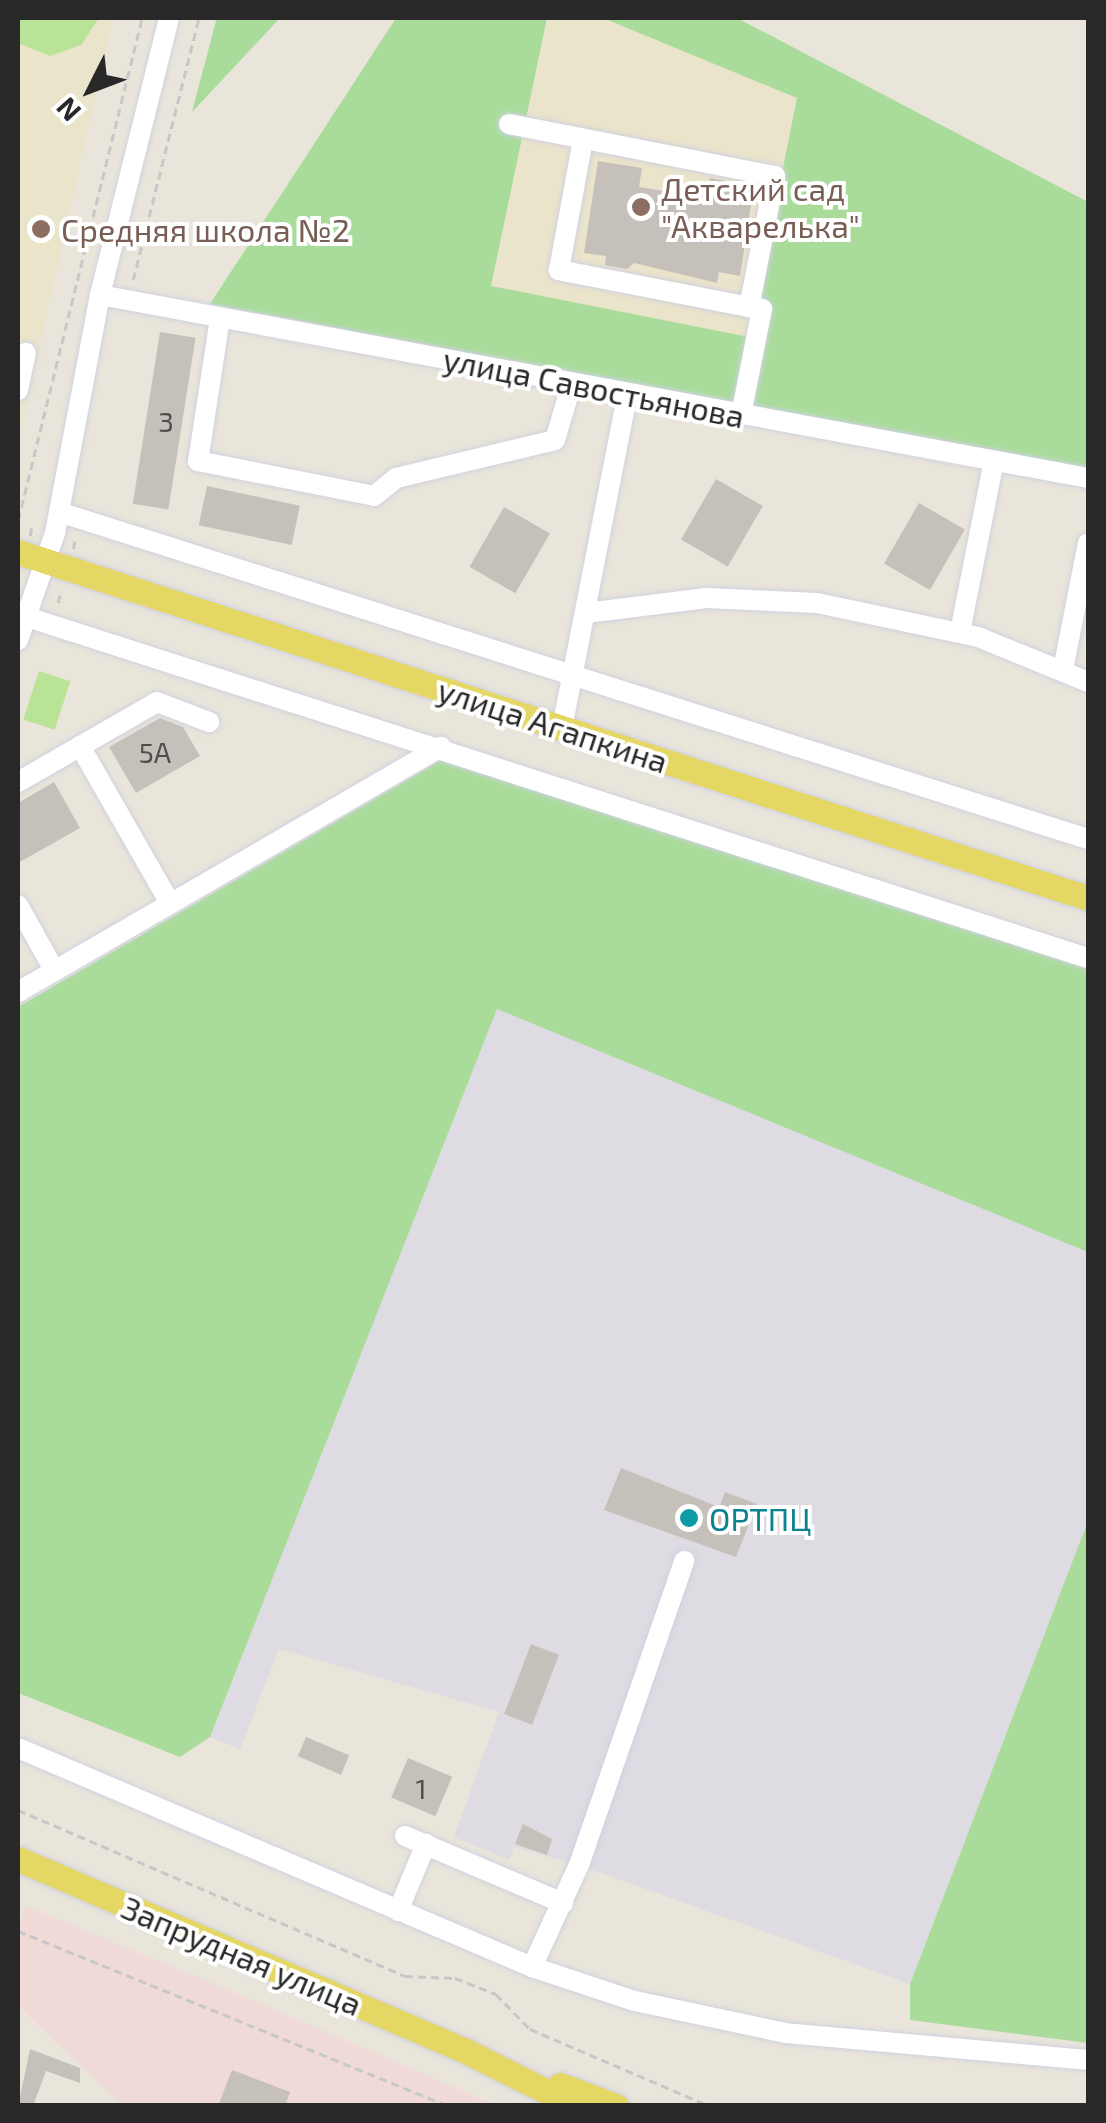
<!DOCTYPE html>
<html>
<head>
<meta charset="utf-8">
<style>
	body { margin:0 }
	#map { position:relative; width:1106px; height:2123px; overflow:hidden; background:#e9e5da; font-family:"Exo 2",sans-serif }
	div>[style] { position:absolute }
	[style*='--x'] { left:calc(var(--x)*1px); top:calc(var(--y)*1px); width:calc(var(--w)*1px); rotate:calc(var(--a)*1deg) }
	.industrial>* { inset:0; background:#dedbe2 }
	.education>* { inset:0; background:#eae4cb }
	.medical>* { inset:0; background:#f0dad8 }
	.green>* { inset:0; background:#a9dc9b }
	.pitch>* { inset:0; background:#b9e397; transform-origin:0 0 }
	.building>* { inset:0; background:#c5c1ba; transform-origin:0 0 }
	.path>* { height:2.5px; margin-top:-1.25px; transform-origin:0; background:repeating-linear-gradient(90deg,#c7c7c7 0 8px,transparent 0 13px) }
	.roads { filter:drop-shadow(0 0 2px #d0d1e0) drop-shadow(0 0 2px #d0d1e0) }
	.minor>* { height:20px; margin:-10px; padding:0 10px; transform-origin:10px; border-radius:10px; background:#fff }
	.major>* { height:25px; margin:-12.5px; padding:0 12.5px; transform-origin:12.5px; border-radius:12.5px; background:#e4d764 }
	.dots>* { width:28px; height:28px; translate:-50% -50%; box-sizing:border-box; border:5px solid #fff; border-radius:50% }
	span { translate:-50% -50%; white-space:nowrap; text-align:center; line-height:1.15; -webkit-text-stroke:8px #fff; paint-order:stroke }
	.number-label { font-size:28px; color:#4f4e4c }
	.number-label span { -webkit-text-stroke-width:0 }
	.education-label { font-size:32px; color:#785e54 }
	.left { translate:0 -50%; text-align:left }
	.street-label { font-size:32px; color:#282828 }
	.culture-label { font-size:32px; color:#0d838f }
	.frame { position:absolute; inset:0; border:20px solid #282828; pointer-events:none }
	.north { position:absolute; left:40px; top:40px; width:100px; height:100px; -webkit-text-stroke:8px #fff; paint-order:stroke; rotate:228deg; font-size:28px; font-weight:700; line-height:40px; text-align:center; color:#282828 }
	.north::after { content:''; display:block; margin:auto; width:35px; height:45px; background:#282828; clip-path:polygon(50% 0,100% 100%,50% 72%,0 100%) }
</style>
</head>
<body>
<div id="map">
	<div class="industrial">
		<div style="clip-path:polygon(505px 1008px,1088px 1252px,1088px 1521px,910px 1984px,579px 1865px,514px 1847px,509px 1860px,454px 1837px,499px 1712px,279px 1649px,240px 1749px,210px 1737px,497px 1009px)"></div>
	</div>
	<div class="education">
		<div style="clip-path:polygon(18px 18px,113px 18px,18px 441px)"></div>
		<div style="clip-path:polygon(547px 18px,603px 18px,797px 97px,749px 338px,491px 286px)"></div>
	</div>
	<div class="medical">
		<div style="clip-path:polygon(26px 1906px,219px 1986px,496px 2105px,122px 2105px,18px 2006px,18px 1930px)"></div>
	</div>
	<div class="green">
		<div style="clip-path:polygon(220px 18px,280px 18px,192px 112px,216px 21px)"></div>
		<div style="clip-path:polygon(396px 18px,547px 18px,491px 286px,749px 337px,797px 98px,603px 18px,737px 18px,1088px 202px,1088px 470px,210px 304px)"></div>
		<div style="clip-path:polygon(441px 760px,1088px 969px,1088px 1252px,497px 1009px,210px 1737px,180px 1757px,18px 1693px,18px 1007px)"></div>
		<div style="clip-path:polygon(1088px 1521px,1088px 2043px,910px 2020px,910px 1984px)"></div>
	</div>
	<div class="pitch">
		<div style="clip-path:polygon(18px 18px,99px 18px,81px 45px,50px 56px,18px 43px)"></div>
		<div style="left:39px;top:671px;width:33px;height:51px;rotate:18deg"></div>
	</div>
	<div class="building">
		<div style="clip-path:polygon(598px 161px,642px 168px,639px 187px,670px 192px,708px 194px,710px 178px,754px 186px,740px 276px,719px 272px,717px 283px,634px 263px,627px 269px,605px 265px,606px 256px,584px 253px)"></div>
		<div style="left:160px;top:332px;width:36px;height:174px;rotate:9deg"></div>
		<div style="left:716px;top:479px;width:54px;height:70px;rotate:30deg"></div>
		<div style="left:207px;top:486px;width:95px;height:40px;rotate:12deg"></div>
		<div style="left:919px;top:503px;width:53px;height:70px;rotate:30deg"></div>
		<div style="left:504px;top:507px;width:53px;height:69px;rotate:30deg"></div>
		<div style="clip-path:polygon(160px 718px,183px 727px,200px 756px,136px 793px,109px 747px)"></div>
		<div style="clip-path:polygon(54px 782px,80px 828px,18px 863px,18px 803px)"></div>
		<div style="clip-path:polygon(621px 1468px,719px 1507px,725px 1492px,757px 1504px,736px 1557px,604px 1510px)"></div>
		<div style="left:531px;top:1644px;width:30px;height:75px;rotate:21deg"></div>
		<div style="left:306px;top:1737px;width:47px;height:21px;rotate:23deg"></div>
		<div style="left:408px;top:1758px;width:48px;height:43px;rotate:23deg"></div>
		<div style="clip-path:polygon(523px 1824px,552px 1839px,547px 1855px,515px 1844px)"></div>
		<div style="clip-path:polygon(30px 2049px,80px 2068px,80px 2083px,46px 2071px,33px 2106px,18px 2106px)"></div>
		<div style="clip-path:polygon(232px 2070px,290px 2092px,285px 2106px,218px 2106px)"></div>
	</div>
	<div class="path">
		<div style="--x:133;--y:280;--w:270;--a:-75.9"></div>
		<div style="--x:18;--y:520;--w:517;--a:-76.13"></div>
		<div style="--x:30;--y:536;--w:10;--a:-79"></div>
		<div style="--x:73;--y:549;--w:9;--a:-77"></div>
		<div style="--x:58;--y:603;--w:13;--a:-77"></div>
		<div style="--x:18;--y:1810;--w:421;--a:23.2"></div>
		<div style="--x:405;--y:1976;--w:50;--a:2.3"></div>
		<div style="--x:455;--y:1978;--w:44;--a:21.3"></div>
		<div style="--x:496;--y:1994;--w:49;--a:45.8"></div>
		<div style="--x:530;--y:2029;--w:196;--a:23.2"></div>
		<div style="--x:18;--y:1931;--w:464;--a:22.1"></div>
	</div>
	<div class="roads">
		<div class="minor">
			<div style="--x:509;--y:124;--w:271;--a:11.1"></div>
			<div style="--x:775;--y:176;--w:134;--a:101.2"></div>
			<div style="--x:749;--y:307;--w:194;--a:-169"></div>
			<div style="--x:559;--y:270;--w:133;--a:-79.6"></div>
			<div style="--x:100;--y:295;--w:1005;--a:10.49"></div>
			<div style="--x:220;--y:318;--w:145;--a:98.7"></div>
			<div style="--x:198;--y:461;--w:179;--a:11.2"></div>
			<div style="--x:374;--y:496;--w:28;--a:-39"></div>
			<div style="--x:396;--y:478;--w:163;--a:-13.4"></div>
			<div style="--x:555;--y:440;--w:59;--a:-73.4"></div>
			<div style="--x:18;--y:390;--w:38;--a:-78"></div>
			<div style="--x:741;--y:415;--w:108;--a:-78.8"></div>
			<div style="--x:762;--y:309;--w:13;--a:-171"></div>
			<div style="--x:59;--y:512;--w:1080;--a:17.63"></div>
			<div style="--x:586;--y:613;--w:121;--a:-7.1"></div>
			<div style="--x:706;--y:598;--w:111;--a:2.6"></div>
			<div style="--x:817;--y:603;--w:165;--a:11.9"></div>
			<div style="--x:978;--y:637;--w:119;--a:22.2"></div>
			<div style="--x:27;--y:617;--w:1114;--a:17.82"></div>
			<div style="--x:960;--y:632;--w:174;--a:-78.8"></div>
			<div style="--x:18;--y:640;--w:113;--a:-70.9"></div>
			<div style="--x:55;--y:533;--w:242;--a:-79.3"></div>
			<div style="--x:100;--y:295;--w:285;--a:-76"></div>
			<div style="--x:1063;--y:670;--w:129;--a:-78.9"></div>
			<div style="--x:562;--y:728;--w:341;--a:-78.9"></div>
			<div style="--x:80;--y:746;--w:181;--a:60.2"></div>
			<div style="--x:18;--y:782;--w:160;--a:-29.9"></div>
			<div style="--x:157;--y:702;--w:56;--a:21"></div>
			<div style="--x:18;--y:905;--w:74;--a:61"></div>
			<div style="--x:18;--y:992;--w:489;--a:-30.1"></div>
			<div style="--x:18;--y:1748;--w:559;--a:23.08"></div>
			<div style="--x:532;--y:1967;--w:112;--a:-65.3"></div>
			<div style="--x:579;--y:1865;--w:322;--a:-70.9"></div>
			<div style="--x:405;--y:1836;--w:172;--a:23"></div>
			<div style="--x:398;--y:1911;--w:73;--a:-67.3"></div>
			<div style="--x:532;--y:1967;--w:108;--a:18.3"></div>
			<div style="--x:635;--y:2001;--w:153;--a:12"></div>
			<div style="--x:785;--y:2033;--w:304;--a:5.1"></div>
		</div>
		<div class="major">
			<div style="--x:18;--y:552;--w:1125;--a:17.92"></div>
			<div style="--x:18;--y:1859;--w:487;--a:23.2"></div>
			<div style="--x:466;--y:2051;--w:123;--a:26.6"></div>
			<div style="--x:560;--y:2085;--w:60;--a:20.6"></div>
		</div>
	</div>
	<div class="dots">
		<div style="left:641px;top:207px;background:#8d6e63"></div>
		<div style="left:41px;top:229px;background:#8d6e63"></div>
		<div style="left:689px;top:1518px;background:#0f9aa8"></div>
	</div>
	<div class="number-label">
		<span style="left:166px;top:421px">3</span>
		<span style="left:155px;top:752px">5А</span>
		<span style="left:421px;top:1788px">1</span>
	</div>
	<div class="education-label">
		<span class="left" style="left:661px;top:207px">Детский сад<br>"Акварелька"</span>
		<span class="left" style="left:61px;top:229px">Средняя школа №2</span>
	</div>
	<div class="street-label">
		<span style="left:594px;top:387px;rotate:11deg">улица Савостьянова</span>
		<span style="left:553px;top:725px;rotate:18deg">улица Агапкина</span>
		<span style="left:242px;top:1955px;rotate:23deg">Запрудная улица</span>
	</div>
	<div class="culture-label">
		<span class="left" style="left:709px;top:1518px">ОРТПЦ</span>
	</div>
	<div class="frame"></div>
	<div class="north">N</div>
</div>
</body>
</html>
